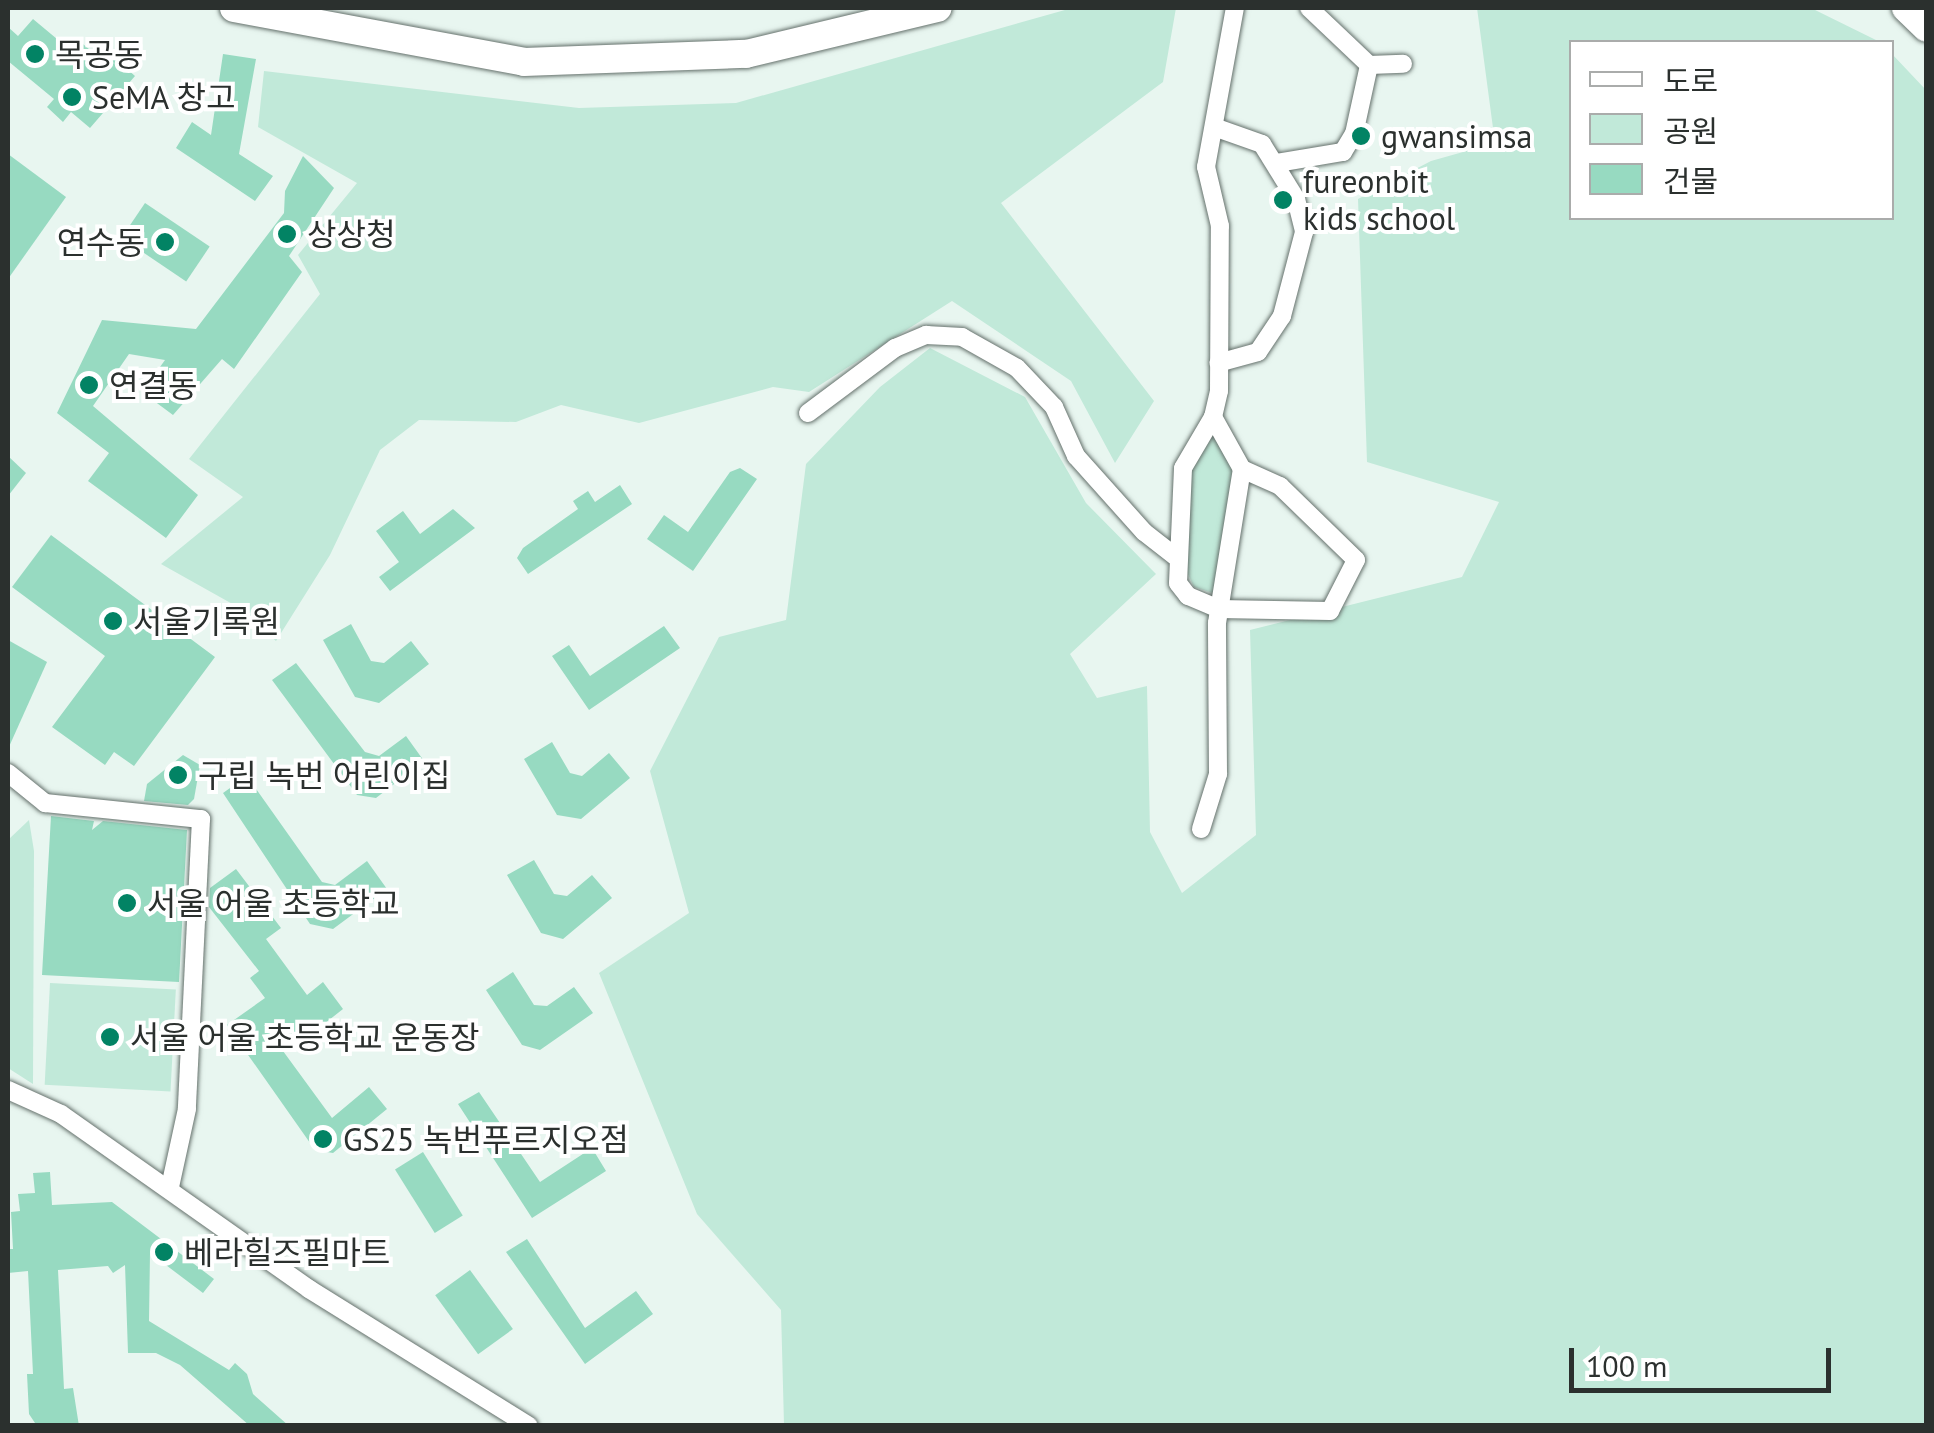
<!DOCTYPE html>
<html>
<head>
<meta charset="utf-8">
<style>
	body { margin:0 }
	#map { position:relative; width:1934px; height:1433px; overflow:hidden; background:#e8f6f0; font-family:"PT Sans","Noto Sans KR",sans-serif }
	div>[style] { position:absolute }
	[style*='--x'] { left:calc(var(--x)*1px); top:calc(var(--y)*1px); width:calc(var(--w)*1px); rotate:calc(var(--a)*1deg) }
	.green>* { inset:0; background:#c1e9d9; transform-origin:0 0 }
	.building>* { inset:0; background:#97dac1; transform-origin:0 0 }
	.roads { filter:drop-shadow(0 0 2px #65716c) drop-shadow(0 0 2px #65716c) }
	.street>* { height:18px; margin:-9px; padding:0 9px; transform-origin:9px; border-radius:9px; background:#fff }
	.primary>* { height:28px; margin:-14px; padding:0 14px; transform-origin:14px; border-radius:14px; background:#fff }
	.dots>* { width:28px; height:28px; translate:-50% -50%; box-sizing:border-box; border:5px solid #fff; border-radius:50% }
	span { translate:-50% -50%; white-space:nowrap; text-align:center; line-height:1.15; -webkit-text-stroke:8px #fff; paint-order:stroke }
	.poi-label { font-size:32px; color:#2b302e }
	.left { translate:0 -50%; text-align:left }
	.right { translate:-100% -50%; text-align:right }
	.frame { position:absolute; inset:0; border:10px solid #2b302e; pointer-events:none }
	.legend { position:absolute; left:1569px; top:40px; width:325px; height:180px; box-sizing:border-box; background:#fff; border:2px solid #aaacab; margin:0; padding:12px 18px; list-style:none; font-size:30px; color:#2b302e }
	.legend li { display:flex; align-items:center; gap:20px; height:50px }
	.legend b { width:50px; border:2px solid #aaacab }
	.scale { position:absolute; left:1569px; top:1348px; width:262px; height:45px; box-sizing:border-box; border:5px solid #2b302e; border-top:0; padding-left:12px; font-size:30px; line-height:35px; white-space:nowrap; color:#2b302e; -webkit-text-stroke:8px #fff; paint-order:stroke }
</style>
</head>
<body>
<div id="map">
	<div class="green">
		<div style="clip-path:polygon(1072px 8px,1176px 8px,1163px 82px,1001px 203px,1154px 401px,1115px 463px,1071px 381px,952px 301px,809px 392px,773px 387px,639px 423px,561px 405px,516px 422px,419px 420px,380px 450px,330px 555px,276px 641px,236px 606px,161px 564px,243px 497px,189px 459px,320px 294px,298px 255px,357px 183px,258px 127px,264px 71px,579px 108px,736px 103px)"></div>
		<div style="clip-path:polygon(1477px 8px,1811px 8px,1880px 42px,1572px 42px,1572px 218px,1892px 218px,1892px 54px,1926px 90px,1926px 1425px,784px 1425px,781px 1310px,697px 1214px,599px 973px,689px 913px,650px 771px,719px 637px,786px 620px,806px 464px,880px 387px,930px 348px,1025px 397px,1086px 503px,1156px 574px,1070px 654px,1097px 698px,1147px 686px,1150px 832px,1182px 893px,1256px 835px,1250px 630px,1462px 577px,1499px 502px,1367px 462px,1358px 199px,1431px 161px,1495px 143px)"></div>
		<div style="clip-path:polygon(1210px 429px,1237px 470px,1216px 594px,1194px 587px,1186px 570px,1189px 459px)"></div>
		<div style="clip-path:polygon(29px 820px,34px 851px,33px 1084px,8px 1068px,8px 840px)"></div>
		<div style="left:50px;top:983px;width:126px;height:102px;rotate:3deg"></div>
	</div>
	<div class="building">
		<div style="clip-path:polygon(33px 19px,69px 49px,77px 39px,102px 60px,109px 53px,135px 76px,90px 128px,71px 112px,63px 122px,47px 107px,54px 99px,8px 61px,8px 27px,18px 36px)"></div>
		<div style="clip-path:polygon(223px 54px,256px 59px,239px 154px,273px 176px,255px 201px,176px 148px,192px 122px,211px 135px)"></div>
		<div style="clip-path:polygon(8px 154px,66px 197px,8px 279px)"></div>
		<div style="clip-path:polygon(303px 156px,334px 188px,289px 256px,302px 272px,234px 369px,222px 359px,173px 415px,142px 392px,165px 360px,129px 354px,93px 406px,198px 495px,166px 538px,88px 481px,109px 453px,57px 413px,102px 320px,196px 329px,284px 213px,285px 191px)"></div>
		<div style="left:145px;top:203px;width:78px;height:42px;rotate:34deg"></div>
		<div style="clip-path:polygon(8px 456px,26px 473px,8px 496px)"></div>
		<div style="clip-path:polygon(740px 468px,757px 479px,693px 571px,647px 539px,664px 515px,688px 532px,730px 472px)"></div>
		<div style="clip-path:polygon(620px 485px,632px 504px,528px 574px,517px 558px,523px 548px,578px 509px,573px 501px,588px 491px,595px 502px)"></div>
		<div style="clip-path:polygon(453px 509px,475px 528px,390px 591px,379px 577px,399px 562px,376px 531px,403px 511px,420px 534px)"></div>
		<div style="clip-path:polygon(51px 535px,215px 657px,134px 766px,114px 752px,105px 765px,52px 727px,105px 656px,12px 587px)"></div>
		<div style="clip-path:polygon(351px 624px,371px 661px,384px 663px,411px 641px,429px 664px,379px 703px,355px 697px,323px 640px)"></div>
		<div style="clip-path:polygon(664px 626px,680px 648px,589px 710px,552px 656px,569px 645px,590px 676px)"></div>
		<div style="clip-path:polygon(8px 640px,47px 662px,8px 749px)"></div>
		<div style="clip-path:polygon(296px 663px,365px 752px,379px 756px,406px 736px,424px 761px,376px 798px,357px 795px,272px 680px)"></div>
		<div style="clip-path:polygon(552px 742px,570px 773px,582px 776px,609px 753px,630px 778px,581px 819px,557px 815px,524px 759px)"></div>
		<div style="clip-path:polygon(183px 755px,200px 765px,194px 799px,188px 805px,144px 801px,147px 784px)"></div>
		<div style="clip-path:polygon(247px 776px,322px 882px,335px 885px,367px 861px,387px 889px,333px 929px,310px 924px,223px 793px)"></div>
		<div style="clip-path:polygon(51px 816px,94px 821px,92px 830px,103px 821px,187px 830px,179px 982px,42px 975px)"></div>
		<div style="clip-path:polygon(534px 860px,554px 894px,567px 896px,592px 875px,612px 898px,563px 939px,541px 933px,507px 875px)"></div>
		<div style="clip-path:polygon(236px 869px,281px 928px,266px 939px,307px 995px,323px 982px,343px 1009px,310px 1035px,264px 1025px,332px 1118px,369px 1087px,387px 1109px,333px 1153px,315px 1150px,227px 1025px,265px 998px,250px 978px,259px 971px,209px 907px,210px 888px)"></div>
		<div style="clip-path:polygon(513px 972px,534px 1005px,547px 1006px,574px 987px,593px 1013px,540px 1050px,522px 1045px,486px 990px)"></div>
		<div style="clip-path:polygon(479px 1092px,540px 1182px,592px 1148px,606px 1171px,532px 1218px,458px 1104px)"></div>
		<div style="left:423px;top:1152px;width:75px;height:33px;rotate:58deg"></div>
		<div style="clip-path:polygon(50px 1172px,52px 1205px,112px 1202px,214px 1279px,203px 1293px,150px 1253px,149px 1321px,229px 1370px,235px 1363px,247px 1374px,253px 1394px,289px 1426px,250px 1426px,180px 1365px,156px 1353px,128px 1353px,125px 1265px,113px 1273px,108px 1266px,58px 1270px,64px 1389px,73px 1388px,79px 1426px,37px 1426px,29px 1414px,27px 1374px,33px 1374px,28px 1271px,8px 1273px,8px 1249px,13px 1249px,11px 1212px,20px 1211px,18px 1194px,35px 1193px,33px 1173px)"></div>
		<div style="clip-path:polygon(527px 1239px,585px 1328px,636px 1291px,653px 1314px,585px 1364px,506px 1252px)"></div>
		<div style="left:470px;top:1270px;width:73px;height:43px;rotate:54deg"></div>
	</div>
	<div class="roads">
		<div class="street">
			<div style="--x:1309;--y:8;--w:83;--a:43.5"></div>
			<div style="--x:1214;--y:127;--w:51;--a:19.5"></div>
			<div style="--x:1262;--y:144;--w:65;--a:58.3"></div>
			<div style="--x:1296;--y:199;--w:34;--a:76"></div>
			<div style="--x:1304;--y:232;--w:87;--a:104.7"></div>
			<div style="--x:1282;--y:316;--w:43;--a:123.7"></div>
			<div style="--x:1258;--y:352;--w:41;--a:164.6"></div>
			<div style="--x:1277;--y:163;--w:67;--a:-9.5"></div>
			<div style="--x:1343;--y:152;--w:21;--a:-59"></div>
			<div style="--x:1354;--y:134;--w:71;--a:-77.7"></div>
			<div style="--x:1369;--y:65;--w:34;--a:-2"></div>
			<div style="--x:808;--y:413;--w:109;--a:-36.8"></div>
			<div style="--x:895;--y:348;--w:34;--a:-23"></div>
			<div style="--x:926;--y:335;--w:36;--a:3"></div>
			<div style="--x:962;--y:337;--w:63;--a:29.4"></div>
			<div style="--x:1017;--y:368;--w:54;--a:46.5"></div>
			<div style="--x:1054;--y:407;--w:54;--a:65.8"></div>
			<div style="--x:1076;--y:456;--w:102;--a:48.2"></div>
			<div style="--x:1144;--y:532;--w:39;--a:38"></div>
			<div style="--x:1213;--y:417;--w:60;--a:60.9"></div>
			<div style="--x:1242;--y:469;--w:42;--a:24.1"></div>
			<div style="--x:1280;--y:486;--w:106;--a:44.2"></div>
			<div style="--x:1356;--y:560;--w:57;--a:117"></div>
			<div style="--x:1330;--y:611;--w:111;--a:-179"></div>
			<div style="--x:1219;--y:609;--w:34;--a:-157"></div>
			<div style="--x:1188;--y:596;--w:16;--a:-128"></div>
			<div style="--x:1178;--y:583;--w:115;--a:-87.5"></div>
			<div style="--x:1183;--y:468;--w:59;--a:-59.5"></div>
			<div style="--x:1213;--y:417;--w:27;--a:-77"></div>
			<div style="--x:1219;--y:391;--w:165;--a:-89.7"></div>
			<div style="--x:1220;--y:226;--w:61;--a:-103.3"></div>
			<div style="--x:1206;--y:167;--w:162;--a:-79.7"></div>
			<div style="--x:8;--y:773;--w:48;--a:39"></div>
			<div style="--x:45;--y:803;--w:157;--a:5.9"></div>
			<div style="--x:201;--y:819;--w:290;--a:92.8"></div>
			<div style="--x:187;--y:1109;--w:80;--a:102.3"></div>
			<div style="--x:1201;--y:829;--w:58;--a:-72.8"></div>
			<div style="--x:1218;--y:774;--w:151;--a:-90.4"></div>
			<div style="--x:1217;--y:623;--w:156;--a:-80.8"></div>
			<div style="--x:8;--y:1090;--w:58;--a:24.4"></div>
			<div style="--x:61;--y:1114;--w:304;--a:35.2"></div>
			<div style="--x:309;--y:1289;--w:259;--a:31.9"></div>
		</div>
		<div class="primary">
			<div style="--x:234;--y:8;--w:295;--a:10.5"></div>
			<div style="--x:524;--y:62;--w:222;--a:-2.1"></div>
			<div style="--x:746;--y:54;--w:197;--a:-13.5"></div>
			<div style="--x:1906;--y:8;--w:28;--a:44"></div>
		</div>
	</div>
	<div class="dots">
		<div style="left:35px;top:54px;background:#028364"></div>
		<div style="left:72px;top:97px;background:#028364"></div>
		<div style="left:1361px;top:136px;background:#028364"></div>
		<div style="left:1283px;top:200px;background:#028364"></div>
		<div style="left:287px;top:234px;background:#028364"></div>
		<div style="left:165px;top:242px;background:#028364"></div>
		<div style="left:89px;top:385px;background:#028364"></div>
		<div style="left:113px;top:621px;background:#028364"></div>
		<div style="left:178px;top:775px;background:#028364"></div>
		<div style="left:127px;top:903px;background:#028364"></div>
		<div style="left:110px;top:1037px;background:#028364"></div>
		<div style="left:323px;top:1139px;background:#028364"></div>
		<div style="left:164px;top:1252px;background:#028364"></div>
	</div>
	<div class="poi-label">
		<span class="left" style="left:55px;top:54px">목공동</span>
		<span class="left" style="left:92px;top:97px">SeMA 창고</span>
		<span class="left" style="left:1381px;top:136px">gwansimsa</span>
		<span class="left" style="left:1303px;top:200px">fureonbit<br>kids school</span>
		<span class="left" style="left:307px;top:234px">상상청</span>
		<span class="right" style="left:145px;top:242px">연수동</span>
		<span class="left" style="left:109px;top:385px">연결동</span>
		<span class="left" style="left:133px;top:621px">서울기록원</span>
		<span class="left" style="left:198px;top:775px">구립 녹번 어린이집</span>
		<span class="left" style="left:147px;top:903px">서울 어울 초등학교</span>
		<span class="left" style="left:130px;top:1037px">서울 어울 초등학교 운동장</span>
		<span class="left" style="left:343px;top:1139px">GS25 녹번푸르지오점</span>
		<span class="left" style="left:184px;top:1252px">베라힐즈필마트</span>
	</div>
	<div class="frame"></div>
	<ul class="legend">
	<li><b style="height:12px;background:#fff"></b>도로</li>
	<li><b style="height:28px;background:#c1e9d9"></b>공원</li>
	<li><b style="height:28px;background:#97dac1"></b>건물</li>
	</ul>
	<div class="scale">100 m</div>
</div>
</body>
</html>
